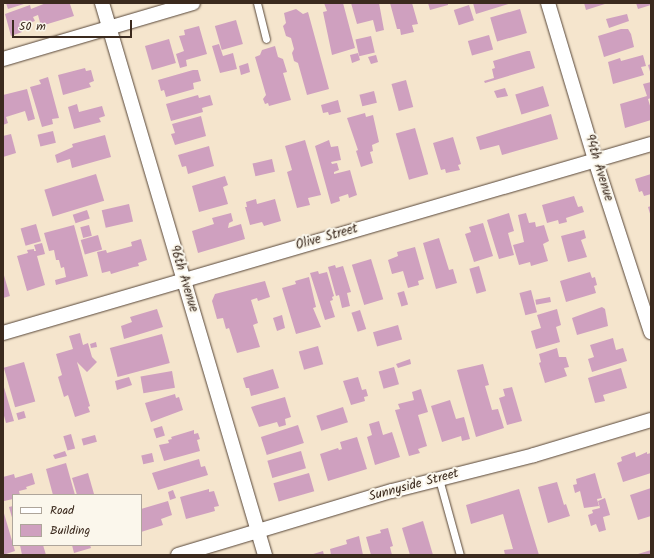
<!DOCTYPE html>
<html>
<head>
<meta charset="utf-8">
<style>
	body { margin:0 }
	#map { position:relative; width:654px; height:558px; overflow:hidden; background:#f5e5cd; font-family:Kalam,sans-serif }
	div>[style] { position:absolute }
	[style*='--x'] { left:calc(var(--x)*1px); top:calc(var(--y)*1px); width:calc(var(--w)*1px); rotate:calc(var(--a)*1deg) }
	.building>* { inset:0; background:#cfa0bf; transform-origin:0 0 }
	.roads { filter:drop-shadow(0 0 1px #574638) drop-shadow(0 0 1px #574638) }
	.service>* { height:7px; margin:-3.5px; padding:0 3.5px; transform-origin:3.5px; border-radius:3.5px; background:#fff }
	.minor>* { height:14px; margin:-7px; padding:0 7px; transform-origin:7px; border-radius:7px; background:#fff }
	span { translate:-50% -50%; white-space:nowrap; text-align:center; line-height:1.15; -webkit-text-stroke:4px #fbf7ec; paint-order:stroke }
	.street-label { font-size:13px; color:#3b2a1e }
	.frame { position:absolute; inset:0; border:4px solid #3b2a1e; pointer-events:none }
	.legend { position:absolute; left:12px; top:494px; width:130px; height:52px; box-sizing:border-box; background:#fbf7ec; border:1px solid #aea59a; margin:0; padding:5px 7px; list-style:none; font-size:12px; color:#3b2a1e }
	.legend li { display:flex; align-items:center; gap:8px; height:20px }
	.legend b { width:20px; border:1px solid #aea59a }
	.scale { position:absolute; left:12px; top:20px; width:120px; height:18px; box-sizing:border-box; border:2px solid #3b2a1e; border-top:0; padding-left:5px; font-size:12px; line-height:14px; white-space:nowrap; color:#3b2a1e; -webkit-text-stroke:3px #fbf7ec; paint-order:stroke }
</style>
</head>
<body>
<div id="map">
	<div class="building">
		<div style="clip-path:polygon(6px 3px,27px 3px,8px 9px)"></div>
		<div style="clip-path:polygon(46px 3px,70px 4px,74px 16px,41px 26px,38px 15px,33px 17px,35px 21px,20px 26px,22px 32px,11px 36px,5px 14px,30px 5px,31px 9px)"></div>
		<div style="clip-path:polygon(324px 3px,343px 3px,355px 48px,332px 55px,323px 12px,327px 11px)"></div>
		<div style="clip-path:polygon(351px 3px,379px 3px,384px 30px,376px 32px,373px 20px,357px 24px)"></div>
		<div style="clip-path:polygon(390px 3px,412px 3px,418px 24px,412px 25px,414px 32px,401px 35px,400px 29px,397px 29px)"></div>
		<div style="clip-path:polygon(428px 3px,448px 3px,448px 5px,430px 10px)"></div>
		<div style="clip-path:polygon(473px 3px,512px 3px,476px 14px)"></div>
		<div style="clip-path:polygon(584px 3px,608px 3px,586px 10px)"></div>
		<div style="clip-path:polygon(636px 3px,651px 3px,651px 5px,638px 9px)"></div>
		<div style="left:469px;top:5px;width:16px;height:16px;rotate:72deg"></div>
		<div style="clip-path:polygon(296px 9px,303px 14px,308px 12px,329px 89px,307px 95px,298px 63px,294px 61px,292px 53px,294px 49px,291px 38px,286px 36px,283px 26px,286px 23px,284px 13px)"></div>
		<div style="left:520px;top:9px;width:25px;height:31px;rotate:74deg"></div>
		<div style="clip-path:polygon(627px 14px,629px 21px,609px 28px,606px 19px)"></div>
		<div style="left:236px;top:20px;width:25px;height:22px;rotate:74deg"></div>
		<div style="clip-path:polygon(199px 26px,207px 54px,186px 60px,187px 66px,180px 68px,176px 54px,184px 51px,179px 36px,185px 35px,184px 30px)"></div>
		<div style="clip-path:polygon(621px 29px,628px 29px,631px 34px,634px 47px,604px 57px,598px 36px)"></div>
		<div style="left:489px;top:35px;width:15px;height:22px;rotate:74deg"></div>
		<div style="left:371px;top:36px;width:17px;height:16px;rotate:77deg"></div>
		<div style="left:169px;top:39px;width:25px;height:25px;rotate:74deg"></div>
		<div style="clip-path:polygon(219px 44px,223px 56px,233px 53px,237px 69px,220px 73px,212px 46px)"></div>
		<div style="clip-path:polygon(275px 46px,278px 57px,283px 59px,287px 72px,283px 73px,291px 100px,269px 106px,268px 103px,265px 104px,263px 99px,266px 95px,255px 57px,260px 55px,262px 50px)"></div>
		<div style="clip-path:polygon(527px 51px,530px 51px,535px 68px,485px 83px,484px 81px,494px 78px,492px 69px,495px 68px,493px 61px)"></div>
		<div style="clip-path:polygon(358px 53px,360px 60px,352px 63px,350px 55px)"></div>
		<div style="clip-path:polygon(376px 55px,378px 62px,371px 64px,368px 57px)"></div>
		<div style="clip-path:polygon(643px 55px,646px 66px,641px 67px,644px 75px,613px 84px,608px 62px,620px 58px,621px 61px)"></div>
		<div style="clip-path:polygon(248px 63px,250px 72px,241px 75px,239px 66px)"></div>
		<div style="clip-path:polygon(651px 64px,651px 75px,648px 65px)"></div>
		<div style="clip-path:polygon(85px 68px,86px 71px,91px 70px,94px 81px,89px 83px,91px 87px,63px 95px,58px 75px)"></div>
		<div style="clip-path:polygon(193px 70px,198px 70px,201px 81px,193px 83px,194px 89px,166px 97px,164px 90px,161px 91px,158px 80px)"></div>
		<div style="clip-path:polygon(48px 77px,59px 118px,52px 119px,53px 124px,42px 127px,30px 87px,41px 84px,39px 80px)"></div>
		<div style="left:406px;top:80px;width:28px;height:15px;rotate:75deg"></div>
		<div style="clip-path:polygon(651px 82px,651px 98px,648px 99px,651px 109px,651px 120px,625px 128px,620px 104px,647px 96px,643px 84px)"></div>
		<div style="left:543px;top:86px;width:21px;height:29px;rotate:73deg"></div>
		<div style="clip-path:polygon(505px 88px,508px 96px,497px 98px,494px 91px)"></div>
		<div style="clip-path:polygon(27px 89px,35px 119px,28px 121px,25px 111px,6px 117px,8px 123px,3px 125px,3px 95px)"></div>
		<div style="left:374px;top:91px;width:12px;height:15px;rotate:76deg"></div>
		<div style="clip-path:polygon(198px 95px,199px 98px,210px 95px,213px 105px,202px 108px,203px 112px,171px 121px,166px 104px)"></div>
		<div style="clip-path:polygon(338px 100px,341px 112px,329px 115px,328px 112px,323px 113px,321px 105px)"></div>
		<div style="clip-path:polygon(77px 104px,79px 112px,102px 106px,105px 116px,99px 118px,101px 122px,74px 129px,68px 107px)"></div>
		<div style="clip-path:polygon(365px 113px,366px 117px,373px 115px,379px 142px,372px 145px,373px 151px,370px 152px,373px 163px,361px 167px,356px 151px,358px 150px,347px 118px)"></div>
		<div style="clip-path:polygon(551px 114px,558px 139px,502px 155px,499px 145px,480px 150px,476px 137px)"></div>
		<div style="clip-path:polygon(201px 116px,206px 136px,175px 145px,171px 134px,175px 133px,172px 124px)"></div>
		<div style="left:415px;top:128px;width:48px;height:20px;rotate:74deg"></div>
		<div style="left:53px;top:131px;width:12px;height:16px;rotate:76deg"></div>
		<div style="clip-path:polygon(11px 134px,16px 153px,3px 157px,3px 136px)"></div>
		<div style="clip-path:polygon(105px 135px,111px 157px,72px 168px,70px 159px,57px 163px,55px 155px,73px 147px,72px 144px)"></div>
		<div style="clip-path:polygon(453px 137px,461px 164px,458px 165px,460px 170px,446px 173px,445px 169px,441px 170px,433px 143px)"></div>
		<div style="clip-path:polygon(305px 140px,321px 195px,308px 198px,310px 205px,297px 208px,287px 172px,292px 170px,285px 146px)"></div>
		<div style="clip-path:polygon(329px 140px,331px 147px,338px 146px,341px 160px,331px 162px,332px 164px,337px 163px,339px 170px,334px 172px,334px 174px,350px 170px,357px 195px,349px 198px,348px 194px,339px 197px,340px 201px,331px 204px,315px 146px)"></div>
		<div style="clip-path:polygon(209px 146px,214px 166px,188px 174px,186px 166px,182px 167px,178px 155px)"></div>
		<div style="left:272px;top:159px;width:13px;height:20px;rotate:77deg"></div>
		<div style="left:96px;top:174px;width:28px;height:54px;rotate:73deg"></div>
		<div style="clip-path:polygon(651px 174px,651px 194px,644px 196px,642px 191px,639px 192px,635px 179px)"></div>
		<div style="clip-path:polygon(225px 176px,228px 185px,223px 187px,228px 204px,199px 212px,192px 186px)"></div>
		<div style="clip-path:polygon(574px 196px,578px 207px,582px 206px,584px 212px,566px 218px,567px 222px,559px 224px,558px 220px,547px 223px,542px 205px)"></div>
		<div style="clip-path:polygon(256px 199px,257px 204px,275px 199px,281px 221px,264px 226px,262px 222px,250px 225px,245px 207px,247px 207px,246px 202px)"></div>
		<div style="left:129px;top:204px;width:18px;height:28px;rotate:77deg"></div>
		<div style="clip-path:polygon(651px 206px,651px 217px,648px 207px)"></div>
		<div style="left:87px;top:210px;width:9px;height:15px;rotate:72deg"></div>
		<div style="clip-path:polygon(231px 213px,233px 221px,229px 223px,228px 228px,241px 224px,245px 239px,198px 253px,192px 231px,214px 224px,212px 218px)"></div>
		<div style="clip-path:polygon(509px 213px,514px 231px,508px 233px,514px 255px,499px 259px,487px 220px)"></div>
		<div style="clip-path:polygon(526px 213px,529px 223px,535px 222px,536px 227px,544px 225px,549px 241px,543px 244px,548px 261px,531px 266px,530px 262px,519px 265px,513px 245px,524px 242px,518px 215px)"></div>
		<div style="clip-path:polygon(483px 223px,493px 256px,474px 262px,465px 234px,471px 232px,469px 227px)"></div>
		<div style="left:36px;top:224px;width:18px;height:16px;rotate:74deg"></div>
		<div style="clip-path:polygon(74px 225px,88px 276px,56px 285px,55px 280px,66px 277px,64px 267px,61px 268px,59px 260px,56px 260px,54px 250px,49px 251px,44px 233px)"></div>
		<div style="left:89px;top:225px;width:11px;height:9px;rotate:75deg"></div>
		<div style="clip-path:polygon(584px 230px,586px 238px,581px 240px,587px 257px,568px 262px,561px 236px)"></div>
		<div style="left:98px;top:235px;width:15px;height:18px;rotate:74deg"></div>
		<div style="clip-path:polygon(439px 238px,449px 270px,453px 269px,457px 283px,436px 289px,423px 243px)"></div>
		<div style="clip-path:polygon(141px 239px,147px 260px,138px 263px,139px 266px,134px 267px,111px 274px,110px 271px,102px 273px,97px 252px,106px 250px,107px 253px,132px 246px,131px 242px)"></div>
		<div style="clip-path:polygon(42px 243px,45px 254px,37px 256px,45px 285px,27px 291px,17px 256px,28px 253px,27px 250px,34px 249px,34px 251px,36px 251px,34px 245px)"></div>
		<div style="clip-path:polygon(415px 247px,424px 279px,418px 281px,419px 285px,408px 288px,403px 271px,392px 274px,388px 260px,398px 256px,397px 252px)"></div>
		<div style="left:371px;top:259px;width:42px;height:20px;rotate:73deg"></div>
		<div style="clip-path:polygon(335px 265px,336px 268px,343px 266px,351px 292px,347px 293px,350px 306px,342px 308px,339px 295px,336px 296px,328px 267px)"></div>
		<div style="left:479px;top:266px;width:26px;height:10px;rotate:74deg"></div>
		<div style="clip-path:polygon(318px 271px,319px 274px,327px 272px,334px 296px,332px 297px,333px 300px,330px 301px,335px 317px,325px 320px,310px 273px)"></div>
		<div style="clip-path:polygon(3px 272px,10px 296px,3px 298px)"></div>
		<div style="clip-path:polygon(590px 272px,592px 278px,595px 277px,597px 285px,594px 286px,596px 293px,566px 302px,560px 281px)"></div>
		<div style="clip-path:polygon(309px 277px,316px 307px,313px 308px,321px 327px,296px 334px,282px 288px,296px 284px,295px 281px)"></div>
		<div style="clip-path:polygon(265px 281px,270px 297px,258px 301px,257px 298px,251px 300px,258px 323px,253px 325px,260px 347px,237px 353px,229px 328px,226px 329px,223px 318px,217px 319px,212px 301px,215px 294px)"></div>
		<div style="left:531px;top:290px;width:23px;height:12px;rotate:75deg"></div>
		<div style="left:404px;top:291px;width:14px;height:7px;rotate:73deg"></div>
		<div style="left:550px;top:297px;width:5px;height:15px;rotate:79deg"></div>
		<div style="clip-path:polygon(602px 307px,605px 309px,608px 326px,577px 335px,572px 318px)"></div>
		<div style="clip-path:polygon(157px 309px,163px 327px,124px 339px,121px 326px,132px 322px,130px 317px)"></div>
		<div style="clip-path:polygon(557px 309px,561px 325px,556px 327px,560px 342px,536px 349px,531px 331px,541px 328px,537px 315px)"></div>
		<div style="left:360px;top:310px;width:20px;height:9px;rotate:72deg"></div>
		<div style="clip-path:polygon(282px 315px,285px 328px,277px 331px,273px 318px)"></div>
		<div style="left:398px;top:325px;width:15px;height:26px;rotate:74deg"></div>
		<div style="clip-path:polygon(80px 333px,83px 345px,88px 343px,92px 357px,97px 362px,87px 372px,77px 362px,90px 406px,88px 407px,90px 412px,75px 417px,68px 395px,64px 397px,58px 377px,62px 375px,56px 354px,73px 349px,69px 336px)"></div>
		<div style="left:162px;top:334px;width:30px;height:54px;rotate:75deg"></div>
		<div style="clip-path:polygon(613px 338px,616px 350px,623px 348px,627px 361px,592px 372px,588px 359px,594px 357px,590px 345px)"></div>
		<div style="clip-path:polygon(96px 342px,97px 347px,91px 348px,90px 344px)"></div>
		<div style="left:318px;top:346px;width:19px;height:20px;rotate:74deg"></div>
		<div style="clip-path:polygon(557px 348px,559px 357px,566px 357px,569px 367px,564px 368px,567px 376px,545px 383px,539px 363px,541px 362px,539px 354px)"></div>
		<div style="clip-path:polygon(410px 359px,411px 364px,398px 368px,396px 364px)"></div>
		<div style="left:24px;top:362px;width:41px;height:21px;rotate:74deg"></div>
		<div style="clip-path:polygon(483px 364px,489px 385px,485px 386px,492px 410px,498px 409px,504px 428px,476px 437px,457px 370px)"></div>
		<div style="left:394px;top:367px;width:18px;height:16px;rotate:74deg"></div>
		<div style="clip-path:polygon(621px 368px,627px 388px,603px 395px,605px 401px,595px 403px,588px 378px)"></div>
		<div style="clip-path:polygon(273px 369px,279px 388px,251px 396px,249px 388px,246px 388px,243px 378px)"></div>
		<div style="left:172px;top:371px;width:17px;height:32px;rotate:80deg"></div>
		<div style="clip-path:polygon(129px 377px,132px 385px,117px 390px,115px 381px)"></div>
		<div style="clip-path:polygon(358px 377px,362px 390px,366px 389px,368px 396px,364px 397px,365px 401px,351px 405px,343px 381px)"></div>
		<div style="clip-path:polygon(3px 384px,14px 421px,6px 423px,3px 412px)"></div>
		<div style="clip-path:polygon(512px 387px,522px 421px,507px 425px,499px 398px,505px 396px,503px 389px)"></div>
		<div style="clip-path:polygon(421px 389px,428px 412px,418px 415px,427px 446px,418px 449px,420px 453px,409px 456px,395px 410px,400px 409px,398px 404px,414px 400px,412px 392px)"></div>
		<div style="clip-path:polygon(175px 394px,176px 398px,179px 397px,183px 410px,151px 422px,145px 403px)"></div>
		<div style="clip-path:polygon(285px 397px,291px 417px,285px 419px,286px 425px,279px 427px,277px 422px,259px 427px,251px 407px)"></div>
		<div style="clip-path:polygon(450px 400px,456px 419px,464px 417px,470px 439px,462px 441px,461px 436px,442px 442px,431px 406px)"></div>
		<div style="left:343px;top:407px;width:16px;height:28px;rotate:72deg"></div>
		<div style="left:24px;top:411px;width:7px;height:8px;rotate:74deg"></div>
		<div style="clip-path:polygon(379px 421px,383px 435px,392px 432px,400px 457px,375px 465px,367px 437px,372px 435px,369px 424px)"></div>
		<div style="left:298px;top:425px;width:19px;height:39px;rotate:72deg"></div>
		<div style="left:162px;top:426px;width:10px;height:9px;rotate:73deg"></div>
		<div style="clip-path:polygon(194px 430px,194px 434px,198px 433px,200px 439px,197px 440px,200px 451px,164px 461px,159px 445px,169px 443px,168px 440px,172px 439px,171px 437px)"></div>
		<div style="left:71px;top:434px;width:15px;height:8px;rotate:74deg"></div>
		<div style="left:95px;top:435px;width:7px;height:14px;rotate:74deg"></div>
		<div style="clip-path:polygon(357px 437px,367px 469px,328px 481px,320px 454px,338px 448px,339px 450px,342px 449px,340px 442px)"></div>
		<div style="clip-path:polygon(65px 451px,67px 456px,55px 459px,53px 455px)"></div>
		<div style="left:301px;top:451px;width:18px;height:35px;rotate:74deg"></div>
		<div style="clip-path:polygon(635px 452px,636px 457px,647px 452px,647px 454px,651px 453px,651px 473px,623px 482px,617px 463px,622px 461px,621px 457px)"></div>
		<div style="left:152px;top:453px;width:9px;height:11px;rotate:77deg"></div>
		<div style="clip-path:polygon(199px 459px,201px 467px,205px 466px,208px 475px,158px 490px,152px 473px)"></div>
		<div style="clip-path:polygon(66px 463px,75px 495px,53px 495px,46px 469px)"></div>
		<div style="clip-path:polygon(32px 473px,35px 484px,26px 487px,27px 489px,19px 491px,20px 495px,13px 495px,13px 499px,4px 501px,3px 477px,14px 474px,15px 478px)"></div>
		<div style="clip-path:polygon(88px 473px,94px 494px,77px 495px,72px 478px)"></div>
		<div style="left:309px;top:473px;width:19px;height:37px;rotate:74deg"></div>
		<div style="clip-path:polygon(595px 473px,602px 498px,597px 499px,599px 506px,584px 508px,580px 491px,575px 493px,573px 485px,577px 484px,576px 479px)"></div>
		<div style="clip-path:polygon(557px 482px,564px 505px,566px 504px,570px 516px,548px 523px,538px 487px)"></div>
		<div style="clip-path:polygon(651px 488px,651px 516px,638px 520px,630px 495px)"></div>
		<div style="clip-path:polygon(209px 489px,209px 492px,214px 491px,219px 506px,214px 507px,215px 511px,186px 519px,180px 497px)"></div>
		<div style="clip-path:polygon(519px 489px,539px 555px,505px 555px,504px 550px,513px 549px,503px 514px,471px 524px,466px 505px)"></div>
		<div style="clip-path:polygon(173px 490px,176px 498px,170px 500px,168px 492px)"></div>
		<div style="clip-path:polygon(605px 498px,610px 515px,603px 517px,606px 530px,599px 532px,596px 524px,591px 526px,588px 515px,593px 513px,592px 510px,600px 508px,598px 501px)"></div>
		<div style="clip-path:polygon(168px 501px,172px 515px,161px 519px,163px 525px,141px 532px,141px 509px)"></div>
		<div style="clip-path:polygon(13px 506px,13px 521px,9px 507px)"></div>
		<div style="clip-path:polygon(3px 510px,15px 551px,3px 555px)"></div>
		<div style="clip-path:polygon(423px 521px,433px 555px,410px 555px,402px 528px)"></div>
		<div style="clip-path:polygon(388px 528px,393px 546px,390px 547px,392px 555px,371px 555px,366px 537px,381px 533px,380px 530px)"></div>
		<div style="clip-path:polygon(359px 536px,363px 555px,331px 555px,330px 549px,347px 544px,346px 540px)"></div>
		<div style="clip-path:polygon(20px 545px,43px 545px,46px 555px,22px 555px)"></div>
		<div style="clip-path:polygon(72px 545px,90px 545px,91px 548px,74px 553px)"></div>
		<div style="clip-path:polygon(651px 550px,651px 555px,639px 555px,638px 554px)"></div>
		<div style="clip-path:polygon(323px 551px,324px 555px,310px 555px)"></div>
	</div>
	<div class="roads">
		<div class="service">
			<div style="--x:257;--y:3;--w:37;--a:76"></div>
			<div style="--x:439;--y:479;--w:79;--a:74.6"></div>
		</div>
		<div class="minor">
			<div style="--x:102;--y:3;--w:576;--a:73.55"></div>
			<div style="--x:548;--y:3;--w:164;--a:73.3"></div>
			<div style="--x:595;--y:160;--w:181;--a:72"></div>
			<div style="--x:3;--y:59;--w:198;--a:-16.4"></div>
			<div style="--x:3;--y:333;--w:675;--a:-16.26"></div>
			<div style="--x:178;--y:555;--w:223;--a:-16.7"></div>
			<div style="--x:392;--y:491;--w:146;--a:-14.2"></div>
			<div style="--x:534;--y:455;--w:122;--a:-16.7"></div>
		</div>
	</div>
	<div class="street-label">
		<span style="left:598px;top:168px;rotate:73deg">94th Avenue</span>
		<span style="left:327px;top:238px;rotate:-16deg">Olive Street</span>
		<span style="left:183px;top:279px;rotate:73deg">96th Avenue</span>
		<span style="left:414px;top:486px;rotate:-15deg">Sunnyside Street</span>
	</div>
	<div class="frame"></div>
	<ul class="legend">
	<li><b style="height:5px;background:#fff"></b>Road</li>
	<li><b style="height:11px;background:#cfa0bf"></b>Building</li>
	</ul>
	<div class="scale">50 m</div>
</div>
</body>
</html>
